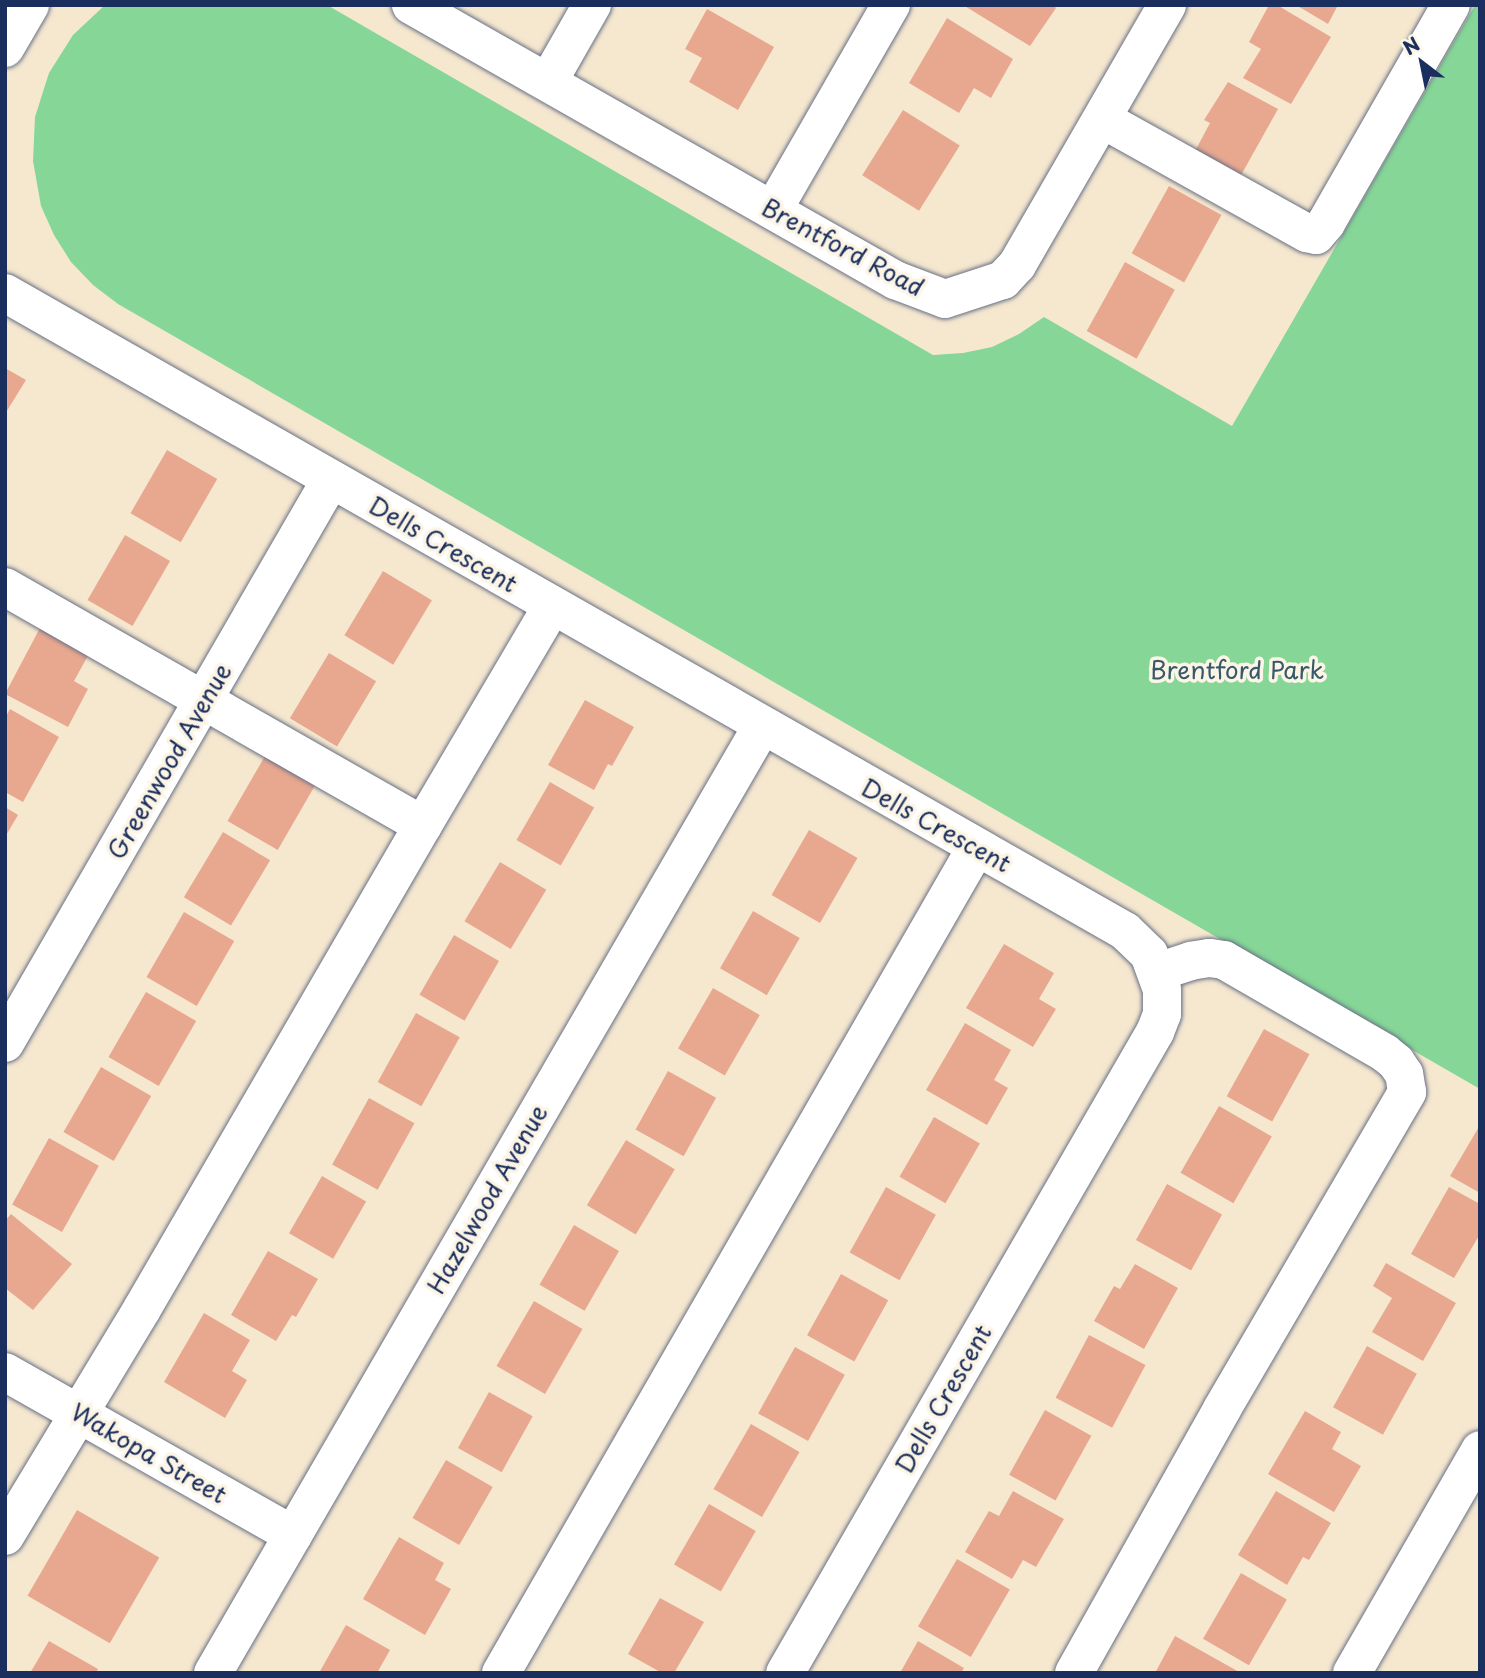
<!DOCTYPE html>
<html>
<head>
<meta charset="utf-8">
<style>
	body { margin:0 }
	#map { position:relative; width:1485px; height:1678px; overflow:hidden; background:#f6e8cf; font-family:"Playpen Sans",sans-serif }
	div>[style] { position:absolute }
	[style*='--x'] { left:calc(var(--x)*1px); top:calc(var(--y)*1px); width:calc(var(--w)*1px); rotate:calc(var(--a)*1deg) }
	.green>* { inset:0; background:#86d797 }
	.building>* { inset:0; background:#e8a890; transform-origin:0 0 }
	.roads { filter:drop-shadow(0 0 2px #687086) drop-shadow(0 0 2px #687086) }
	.minor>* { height:38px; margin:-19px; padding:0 19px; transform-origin:19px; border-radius:19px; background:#fff }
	span { translate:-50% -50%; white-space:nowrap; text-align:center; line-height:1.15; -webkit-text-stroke:7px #fcf5e5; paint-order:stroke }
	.street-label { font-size:24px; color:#1b2f5e }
	.park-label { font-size:24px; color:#36596c }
	.frame { position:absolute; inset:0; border:7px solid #1b2f5e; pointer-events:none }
	.north { position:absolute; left:1387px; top:28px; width:70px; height:70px; -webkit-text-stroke:5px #fcf5e5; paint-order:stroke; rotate:328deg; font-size:19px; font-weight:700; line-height:28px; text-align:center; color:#1b2f5e }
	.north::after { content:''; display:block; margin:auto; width:24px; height:32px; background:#1b2f5e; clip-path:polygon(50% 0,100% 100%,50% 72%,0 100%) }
</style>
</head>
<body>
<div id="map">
	<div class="green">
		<div style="clip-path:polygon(105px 5px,327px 5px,933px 355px,963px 353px,992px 347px,1019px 334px,1044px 317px,1232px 426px,1475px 5px,1480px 5px,1480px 1089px,118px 304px,93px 285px,71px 262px,54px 235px,41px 206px,33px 161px,35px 117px,49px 73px,73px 35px)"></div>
	</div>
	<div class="building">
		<div style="clip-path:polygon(963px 5px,1053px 5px,1056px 8px,1030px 46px)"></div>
		<div style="clip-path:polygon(1269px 5px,1277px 5px,1331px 37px,1291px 104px,1243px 78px,1261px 49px,1249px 42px)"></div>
		<div style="clip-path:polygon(1296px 5px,1338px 5px,1328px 24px)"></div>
		<div style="clip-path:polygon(707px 9px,774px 47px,738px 110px,689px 82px,702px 58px,685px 49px)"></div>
		<div style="clip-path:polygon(947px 18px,1013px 59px,991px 98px,974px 88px,959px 113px,909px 83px)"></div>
		<div style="clip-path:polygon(1228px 82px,1278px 109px,1240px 177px,1195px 151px,1210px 123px,1204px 120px)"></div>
		<div style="left:903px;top:110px;width:67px;height:77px;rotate:32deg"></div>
		<div style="left:1169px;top:186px;width:60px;height:77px;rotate:29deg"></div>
		<div style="left:1125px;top:262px;width:57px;height:79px;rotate:29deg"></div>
		<div style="clip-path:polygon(5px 368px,26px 380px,5px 414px)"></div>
		<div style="left:167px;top:450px;width:58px;height:73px;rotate:30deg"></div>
		<div style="left:125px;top:535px;width:52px;height:75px;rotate:30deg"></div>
		<div style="left:383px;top:571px;width:57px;height:75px;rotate:31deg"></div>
		<div style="clip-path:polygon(41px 626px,90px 652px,74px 681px,88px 689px,68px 727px,5px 694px)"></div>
		<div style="left:329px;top:653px;width:55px;height:76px;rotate:31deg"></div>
		<div style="clip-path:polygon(585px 700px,634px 727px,612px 766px,608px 764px,594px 790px,548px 765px)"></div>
		<div style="clip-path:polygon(10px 709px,59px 737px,23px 802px,5px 792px,5px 718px)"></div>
		<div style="left:265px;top:756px;width:58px;height:75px;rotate:30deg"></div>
		<div style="left:550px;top:782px;width:51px;height:67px;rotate:30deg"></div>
		<div style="clip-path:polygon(5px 807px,18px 815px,5px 837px)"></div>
		<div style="left:809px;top:830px;width:56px;height:75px;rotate:30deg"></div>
		<div style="left:223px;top:832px;width:55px;height:76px;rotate:31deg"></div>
		<div style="left:500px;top:862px;width:54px;height:69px;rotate:31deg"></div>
		<div style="left:753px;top:911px;width:54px;height:66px;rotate:30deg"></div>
		<div style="left:184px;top:912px;width:58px;height:75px;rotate:30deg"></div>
		<div style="left:454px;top:935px;width:52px;height:69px;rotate:30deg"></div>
		<div style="clip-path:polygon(1004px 944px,1054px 973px,1039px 999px,1056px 1009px,1033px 1047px,966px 1008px)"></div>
		<div style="left:713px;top:988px;width:54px;height:70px;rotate:30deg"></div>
		<div style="left:146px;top:992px;width:58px;height:75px;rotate:30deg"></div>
		<div style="left:416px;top:1013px;width:50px;height:79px;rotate:29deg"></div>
		<div style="clip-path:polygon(965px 1023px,1011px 1050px,994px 1080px,1008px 1088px,987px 1125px,926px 1090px)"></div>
		<div style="left:1264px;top:1029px;width:52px;height:77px;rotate:29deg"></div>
		<div style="left:101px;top:1067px;width:58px;height:75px;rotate:30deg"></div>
		<div style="left:668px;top:1071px;width:55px;height:67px;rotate:29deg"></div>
		<div style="left:369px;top:1098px;width:52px;height:76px;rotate:29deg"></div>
		<div style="left:1219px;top:1106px;width:61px;height:77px;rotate:30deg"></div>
		<div style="left:934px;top:1117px;width:53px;height:69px;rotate:30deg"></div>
		<div style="clip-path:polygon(1480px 1125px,1480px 1193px,1450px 1176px)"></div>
		<div style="left:49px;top:1138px;width:57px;height:76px;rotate:29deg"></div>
		<div style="left:626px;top:1140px;width:57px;height:76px;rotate:31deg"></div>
		<div style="left:322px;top:1176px;width:51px;height:66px;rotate:30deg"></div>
		<div style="left:1167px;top:1184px;width:63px;height:64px;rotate:29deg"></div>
		<div style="left:886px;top:1187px;width:57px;height:75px;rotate:29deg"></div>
		<div style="clip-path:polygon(1449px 1187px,1480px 1204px,1480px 1234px,1454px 1278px,1411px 1254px)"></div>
		<div style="clip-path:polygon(11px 1214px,72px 1264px,33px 1310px,5px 1288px,5px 1221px)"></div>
		<div style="left:574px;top:1225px;width:52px;height:69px;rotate:30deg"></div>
		<div style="clip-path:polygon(268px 1251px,318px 1279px,296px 1317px,292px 1315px,276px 1341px,231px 1315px)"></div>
		<div style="clip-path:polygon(1386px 1263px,1456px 1303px,1423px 1361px,1372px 1332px,1392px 1298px,1373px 1286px)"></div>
		<div style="clip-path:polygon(1135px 1264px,1178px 1288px,1144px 1349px,1094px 1321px,1114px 1286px,1120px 1289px)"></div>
		<div style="left:841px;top:1274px;width:54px;height:70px;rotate:29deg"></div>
		<div style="left:534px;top:1301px;width:56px;height:75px;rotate:30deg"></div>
		<div style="clip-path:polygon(204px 1313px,250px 1340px,232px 1371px,247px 1380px,225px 1418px,164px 1382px)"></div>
		<div style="left:1089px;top:1335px;width:64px;height:71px;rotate:28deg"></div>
		<div style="left:1367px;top:1346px;width:57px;height:70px;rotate:29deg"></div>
		<div style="left:795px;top:1347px;width:57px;height:76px;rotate:29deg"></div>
		<div style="left:489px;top:1392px;width:50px;height:64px;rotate:29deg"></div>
		<div style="left:1045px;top:1410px;width:53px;height:74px;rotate:29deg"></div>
		<div style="clip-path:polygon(1305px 1411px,1341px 1432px,1332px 1449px,1361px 1466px,1334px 1512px,1268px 1474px)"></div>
		<div style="left:751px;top:1424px;width:56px;height:75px;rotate:30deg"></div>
		<div style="left:446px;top:1460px;width:54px;height:67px;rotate:30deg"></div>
		<div style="clip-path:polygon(1013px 1491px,1064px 1519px,1036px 1567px,1023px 1560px,1012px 1579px,965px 1552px,989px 1511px,999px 1516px)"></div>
		<div style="clip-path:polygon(1276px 1491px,1331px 1523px,1309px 1560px,1303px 1557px,1287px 1585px,1238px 1555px)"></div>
		<div style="left:709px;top:1504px;width:54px;height:70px;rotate:30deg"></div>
		<div style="left:77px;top:1510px;width:95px;height:99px;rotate:30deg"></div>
		<div style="clip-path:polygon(399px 1537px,444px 1563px,435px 1580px,451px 1589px,425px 1635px,363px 1599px)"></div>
		<div style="left:957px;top:1559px;width:61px;height:78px;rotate:30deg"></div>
		<div style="left:1241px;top:1573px;width:53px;height:76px;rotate:30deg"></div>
		<div style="clip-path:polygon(660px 1598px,704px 1622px,674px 1673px,662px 1673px,628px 1654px)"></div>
		<div style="clip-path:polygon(346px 1625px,390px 1650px,377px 1673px,319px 1673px)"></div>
		<div style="clip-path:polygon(1175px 1636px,1241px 1673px,1155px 1673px)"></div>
		<div style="clip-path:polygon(49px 1641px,98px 1669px,96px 1673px,30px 1673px)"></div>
		<div style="clip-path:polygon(918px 1641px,964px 1668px,961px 1673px,900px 1673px)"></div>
	</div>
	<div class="roads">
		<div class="minor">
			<div style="--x:411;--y:5;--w:557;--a:29.6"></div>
			<div style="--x:895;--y:280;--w:53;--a:20.8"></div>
			<div style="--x:945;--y:299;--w:61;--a:-18.1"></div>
			<div style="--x:1003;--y:280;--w:21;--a:-47"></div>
			<div style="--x:1017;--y:265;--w:300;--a:-60"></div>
			<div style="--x:5;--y:48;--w:50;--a:-59.8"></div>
			<div style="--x:548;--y:82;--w:89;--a:-60.3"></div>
			<div style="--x:1102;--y:119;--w:235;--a:29.1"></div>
			<div style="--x:1307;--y:233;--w:9;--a:13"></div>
			<div style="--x:1316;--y:235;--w:16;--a:-50"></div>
			<div style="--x:1326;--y:223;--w:251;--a:-60.2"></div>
			<div style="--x:773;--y:210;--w:237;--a:-60.1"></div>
			<div style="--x:5;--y:293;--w:1289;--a:29.67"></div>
			<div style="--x:1125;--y:931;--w:33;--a:44"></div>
			<div style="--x:1149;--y:954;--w:37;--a:70"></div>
			<div style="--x:1162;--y:989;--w:25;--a:90"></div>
			<div style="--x:1162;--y:1014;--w:19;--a:111"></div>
			<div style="--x:1155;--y:1032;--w:740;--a:119.99"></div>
			<div style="--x:5;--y:587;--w:481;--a:29.7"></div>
			<div style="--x:423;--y:825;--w:560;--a:120.14"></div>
			<div style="--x:142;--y:1309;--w:265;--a:121.1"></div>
			<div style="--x:423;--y:825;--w:254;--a:-59.5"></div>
			<div style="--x:5;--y:1043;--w:651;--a:-59.97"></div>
			<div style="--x:5;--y:1372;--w:331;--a:29.5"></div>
			<div style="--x:213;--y:1673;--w:1095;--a:-59.9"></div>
			<div style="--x:501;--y:1673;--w:952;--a:-60.07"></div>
			<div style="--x:1074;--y:1673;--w:303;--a:-60.7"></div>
			<div style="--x:1222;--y:1409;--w:367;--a:-59.7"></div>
			<div style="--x:1407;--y:1092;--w:18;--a:-99"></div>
			<div style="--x:1404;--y:1074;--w:14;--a:-124"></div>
			<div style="--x:1396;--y:1062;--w:14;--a:-141"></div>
			<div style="--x:1385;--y:1053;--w:186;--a:-150"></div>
			<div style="--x:1224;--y:960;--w:15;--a:-172"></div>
			<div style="--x:1209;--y:958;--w:18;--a:171"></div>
			<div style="--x:1191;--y:961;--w:36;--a:162"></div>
			<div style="--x:1352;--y:1673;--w:257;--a:-60.1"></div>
		</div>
	</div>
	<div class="street-label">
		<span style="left:843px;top:247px;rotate:28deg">Brentford Road</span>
		<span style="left:443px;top:544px;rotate:30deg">Dells Crescent</span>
		<span style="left:169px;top:761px;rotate:-60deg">Greenwood Avenue</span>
		<span style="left:936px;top:825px;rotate:29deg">Dells Crescent</span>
		<span style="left:487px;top:1199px;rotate:-60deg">Hazelwood Avenue</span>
		<span style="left:943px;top:1399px;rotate:-60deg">Dells Crescent</span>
		<span style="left:149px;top:1453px;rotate:30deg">Wakopa Street</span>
	</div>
	<div class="park-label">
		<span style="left:1237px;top:670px">Brentford Park</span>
	</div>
	<div class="frame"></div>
	<div class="north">N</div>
</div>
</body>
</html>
